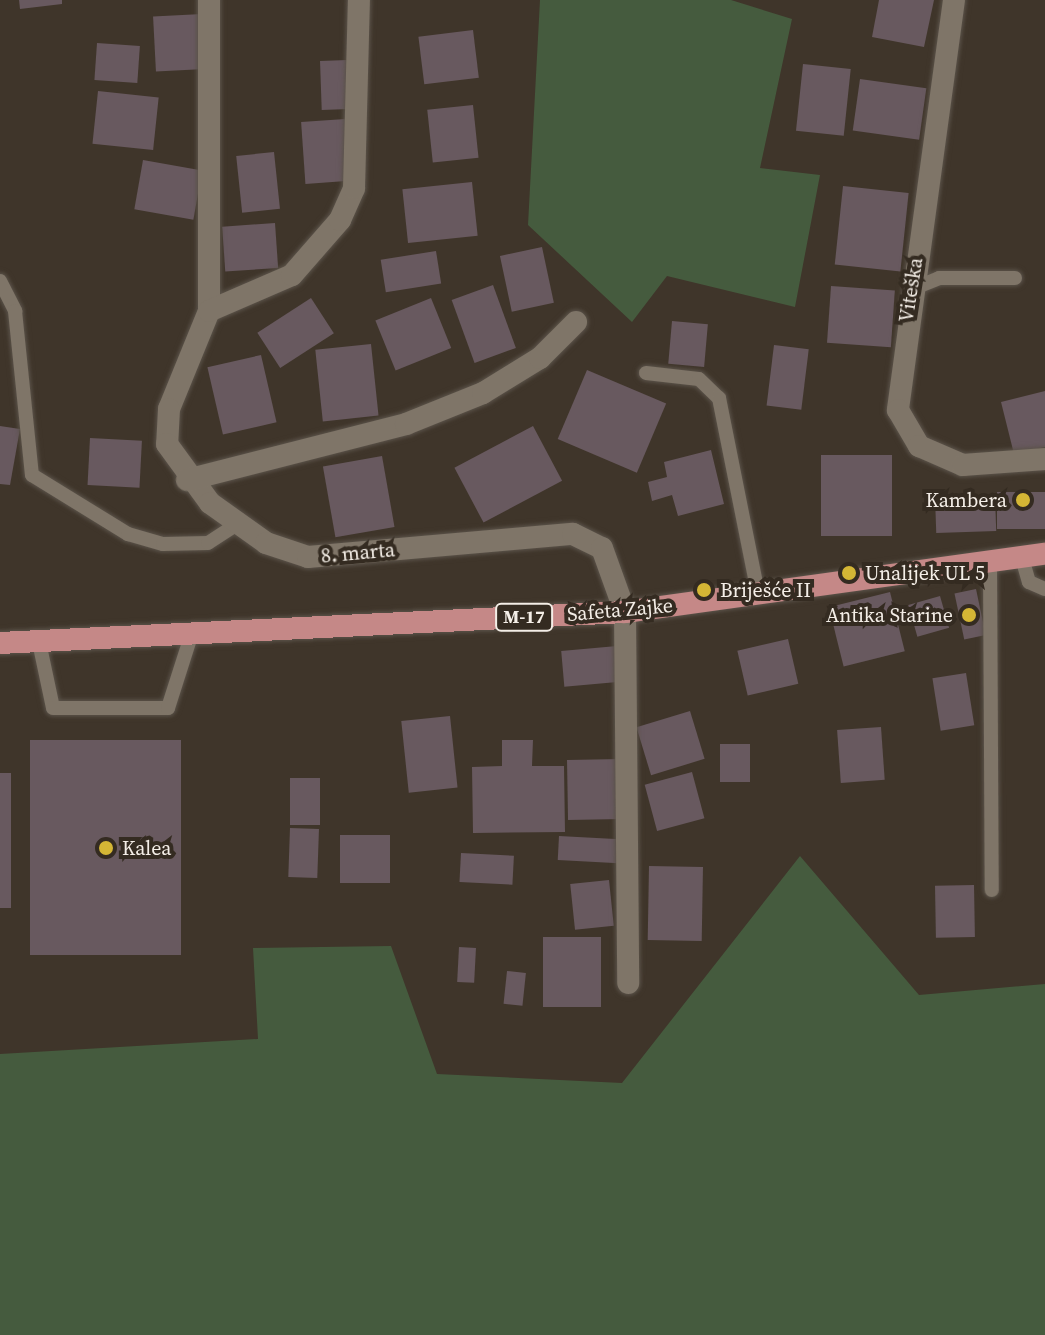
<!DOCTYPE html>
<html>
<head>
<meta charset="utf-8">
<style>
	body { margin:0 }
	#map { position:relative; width:1045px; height:1335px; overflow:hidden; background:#3f352a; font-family:"Source Serif 4",serif }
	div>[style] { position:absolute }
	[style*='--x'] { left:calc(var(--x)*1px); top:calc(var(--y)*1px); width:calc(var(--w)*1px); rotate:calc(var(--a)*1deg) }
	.green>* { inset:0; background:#455b3e }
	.building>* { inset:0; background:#68595f; transform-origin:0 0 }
	.roads { filter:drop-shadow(0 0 2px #5b534a) drop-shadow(0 0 2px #5b534a) }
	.service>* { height:14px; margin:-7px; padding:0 7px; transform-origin:7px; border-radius:7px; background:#7f7568 }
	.minor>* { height:22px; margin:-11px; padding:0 11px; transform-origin:11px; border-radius:11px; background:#7f7568 }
	.primary>* { height:22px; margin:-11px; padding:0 11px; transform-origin:11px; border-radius:11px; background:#c58887 }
	.dots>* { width:22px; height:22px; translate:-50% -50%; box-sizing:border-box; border:4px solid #342b21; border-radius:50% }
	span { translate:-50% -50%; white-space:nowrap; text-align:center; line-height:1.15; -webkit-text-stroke:8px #342b21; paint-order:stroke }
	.shield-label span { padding:2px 6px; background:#342b21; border:2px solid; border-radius:6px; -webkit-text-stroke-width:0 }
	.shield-label { font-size:18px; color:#f4eee7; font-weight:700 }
	.street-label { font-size:20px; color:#f4eee7 }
	.poi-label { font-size:20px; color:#f4eee7 }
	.right { translate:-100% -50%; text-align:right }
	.left { translate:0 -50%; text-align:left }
</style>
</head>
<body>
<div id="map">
	<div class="green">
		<div style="clip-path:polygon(540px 0,731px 0,792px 19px,760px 168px,820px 175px,795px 307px,667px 276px,632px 322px,528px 225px)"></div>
		<div style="clip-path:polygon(800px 856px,919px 995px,1045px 984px,1045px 1335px,0 1335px,0 1054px,258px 1039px,253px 948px,391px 946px,437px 1074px,622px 1083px)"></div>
	</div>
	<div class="building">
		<div style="clip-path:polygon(19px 0,62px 0,62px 4px,20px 9px)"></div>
		<div style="clip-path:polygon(879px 0,934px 0,924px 47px,872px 37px)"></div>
		<div style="left:202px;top:14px;width:55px;height:49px;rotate:87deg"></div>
		<div style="left:473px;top:30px;width:48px;height:55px;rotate:83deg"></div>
		<div style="left:97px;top:43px;width:43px;height:37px;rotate:4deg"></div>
		<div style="left:347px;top:60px;width:49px;height:27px;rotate:88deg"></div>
		<div style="left:803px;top:64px;width:48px;height:67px;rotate:6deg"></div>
		<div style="left:860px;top:79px;width:67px;height:52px;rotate:8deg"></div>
		<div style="left:98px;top:91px;width:61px;height:53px;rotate:6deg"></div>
		<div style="left:473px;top:105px;width:53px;height:46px;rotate:84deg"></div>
		<div style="left:345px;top:119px;width:62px;height:44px;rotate:86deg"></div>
		<div style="left:274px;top:152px;width:57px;height:38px;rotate:84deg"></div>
		<div style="left:143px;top:160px;width:60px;height:50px;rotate:10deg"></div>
		<div style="left:472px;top:182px;width:54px;height:70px;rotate:84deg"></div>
		<div style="left:843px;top:186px;width:66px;height:79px;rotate:6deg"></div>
		<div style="left:275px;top:223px;width:45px;height:53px;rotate:86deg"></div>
		<div style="left:542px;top:247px;width:57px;height:43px;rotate:78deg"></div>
		<div style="left:436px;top:251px;width:33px;height:56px;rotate:81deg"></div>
		<div style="left:493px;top:285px;width:67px;height:44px;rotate:70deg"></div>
		<div style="left:831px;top:286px;width:64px;height:57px;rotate:4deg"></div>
		<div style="left:311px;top:298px;width:42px;height:64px;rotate:57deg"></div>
		<div style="left:431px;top:298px;width:54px;height:60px;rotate:68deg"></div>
		<div style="left:672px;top:321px;width:36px;height:43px;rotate:5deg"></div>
		<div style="left:371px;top:344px;width:72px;height:56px;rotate:84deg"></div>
		<div style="left:774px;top:345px;width:35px;height:61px;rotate:7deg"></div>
		<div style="left:261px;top:355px;width:69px;height:55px;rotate:77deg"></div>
		<div style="left:587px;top:370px;width:86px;height:75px;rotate:23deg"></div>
		<div style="clip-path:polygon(1045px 391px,1045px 447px,1014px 454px,1001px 402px)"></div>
		<div style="clip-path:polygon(0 426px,20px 429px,10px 485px,0 484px)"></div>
		<div style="left:533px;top:426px;width:62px;height:89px;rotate:62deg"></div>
		<div style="left:90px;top:438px;width:52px;height:47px;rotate:3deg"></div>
		<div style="clip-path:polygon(711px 450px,724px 504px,678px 516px,672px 495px,652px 501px,648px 482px,667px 477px,664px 462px)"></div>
		<div style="left:821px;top:455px;width:71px;height:81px"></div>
		<div style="left:382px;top:456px;width:72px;height:60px;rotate:80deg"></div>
		<div style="left:1045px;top:492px;width:37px;height:48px;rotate:90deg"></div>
		<div style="left:995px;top:496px;width:35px;height:60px;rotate:88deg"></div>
		<div style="left:976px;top:589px;width:47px;height:22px;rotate:78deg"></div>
		<div style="left:890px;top:592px;width:61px;height:63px;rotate:76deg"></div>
		<div style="left:940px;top:596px;width:33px;height:33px;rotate:74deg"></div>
		<div style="left:788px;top:639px;width:46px;height:52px;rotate:77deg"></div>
		<div style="left:617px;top:646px;width:36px;height:56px;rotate:85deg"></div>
		<div style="left:966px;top:673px;width:53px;height:34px;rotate:81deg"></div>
		<div style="left:690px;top:711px;width:50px;height:56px;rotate:73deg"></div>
		<div style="left:450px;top:716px;width:72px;height:49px;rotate:84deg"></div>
		<div style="left:881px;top:727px;width:53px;height:44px;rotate:86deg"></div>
		<div style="left:181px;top:740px;width:215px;height:151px;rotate:90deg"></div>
		<div style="clip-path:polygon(502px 740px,533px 740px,532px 766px,564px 766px,565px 832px,473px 833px,472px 767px,502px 766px)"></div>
		<div style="left:720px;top:744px;width:30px;height:38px"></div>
		<div style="left:621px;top:759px;width:60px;height:54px;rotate:89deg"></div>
		<div style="left:692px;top:772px;width:48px;height:49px;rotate:75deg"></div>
		<div style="left:0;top:773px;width:11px;height:135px"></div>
		<div style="left:290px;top:778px;width:30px;height:47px"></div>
		<div style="left:290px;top:828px;width:29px;height:49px;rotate:2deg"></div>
		<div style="left:340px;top:835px;width:50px;height:48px"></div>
		<div style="left:559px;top:836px;width:61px;height:24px;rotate:3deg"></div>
		<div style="left:461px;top:853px;width:53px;height:29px;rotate:3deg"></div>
		<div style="left:649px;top:866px;width:54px;height:74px;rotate:1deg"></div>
		<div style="left:609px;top:880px;width:46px;height:39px;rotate:84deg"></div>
		<div style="left:974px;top:885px;width:52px;height:39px;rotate:89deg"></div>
		<div style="left:601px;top:937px;width:70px;height:58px;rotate:90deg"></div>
		<div style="left:459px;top:947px;width:17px;height:35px;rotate:3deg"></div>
		<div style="left:507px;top:971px;width:19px;height:33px;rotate:6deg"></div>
	</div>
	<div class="roads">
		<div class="service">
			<div style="--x:0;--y:281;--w:34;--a:63"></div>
			<div style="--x:15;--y:311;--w:165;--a:84.1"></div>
			<div style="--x:32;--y:475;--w:113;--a:31.6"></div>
			<div style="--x:128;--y:534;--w:36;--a:16"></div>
			<div style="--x:163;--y:544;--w:45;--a:-1.3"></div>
			<div style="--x:208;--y:543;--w:35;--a:-33"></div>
			<div style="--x:912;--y:289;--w:29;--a:-22"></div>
			<div style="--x:939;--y:278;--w:76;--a:0"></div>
			<div style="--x:646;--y:373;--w:53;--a:6.5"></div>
			<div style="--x:699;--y:379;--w:28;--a:44"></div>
			<div style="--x:719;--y:398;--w:200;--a:78.7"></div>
			<div style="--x:1022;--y:558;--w:25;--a:74"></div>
			<div style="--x:1029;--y:582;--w:17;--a:24"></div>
			<div style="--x:990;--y:561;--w:329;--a:89.7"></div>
			<div style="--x:39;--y:642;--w:67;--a:78"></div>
			<div style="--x:53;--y:708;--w:115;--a:0"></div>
			<div style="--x:168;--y:708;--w:76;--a:-72.3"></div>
		</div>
		<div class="minor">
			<div style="--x:209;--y:0;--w:311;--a:90"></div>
			<div style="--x:209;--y:311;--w:106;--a:112.2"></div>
			<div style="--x:169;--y:409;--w:35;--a:93"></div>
			<div style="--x:167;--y:444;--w:73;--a:53.9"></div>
			<div style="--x:210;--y:503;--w:69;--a:35.5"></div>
			<div style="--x:266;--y:543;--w:44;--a:18.4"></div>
			<div style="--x:308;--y:557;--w:266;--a:-5"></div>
			<div style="--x:573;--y:534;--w:32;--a:26"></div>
			<div style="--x:602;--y:548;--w:68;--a:70.2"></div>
			<div style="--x:625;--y:612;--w:371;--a:89.5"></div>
			<div style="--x:954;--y:0;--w:414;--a:97.8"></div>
			<div style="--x:898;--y:410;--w:42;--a:59.7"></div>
			<div style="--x:919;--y:446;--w:48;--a:23.4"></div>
			<div style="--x:963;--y:465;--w:82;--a:-4.2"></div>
			<div style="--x:209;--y:311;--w:90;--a:-23.4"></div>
			<div style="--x:292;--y:275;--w:73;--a:-48.9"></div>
			<div style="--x:340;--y:220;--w:35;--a:-66"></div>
			<div style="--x:354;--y:188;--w:188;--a:-88.5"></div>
			<div style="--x:187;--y:480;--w:226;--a:-14.3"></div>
			<div style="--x:406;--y:424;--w:83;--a:-21.9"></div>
			<div style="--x:483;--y:393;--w:67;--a:-31.6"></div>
			<div style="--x:540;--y:358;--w:51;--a:-45"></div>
		</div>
		<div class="primary">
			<div style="--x:0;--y:643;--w:626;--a:-2.84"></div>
			<div style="--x:625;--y:612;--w:424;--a:-7.9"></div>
		</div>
	</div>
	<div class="dots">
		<div style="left:1023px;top:500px;background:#d4b635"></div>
		<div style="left:849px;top:573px;background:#d4b635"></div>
		<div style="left:704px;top:590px;background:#d4b635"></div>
		<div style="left:969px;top:615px;background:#d4b635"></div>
		<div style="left:106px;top:848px;background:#d4b635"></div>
	</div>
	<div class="shield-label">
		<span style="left:524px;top:617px">M-17</span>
	</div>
	<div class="street-label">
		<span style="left:911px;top:290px;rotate:-81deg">Viteška</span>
		<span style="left:358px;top:553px;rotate:-5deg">8. marta</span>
		<span style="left:620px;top:610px;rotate:-5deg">Safeta Zajke</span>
	</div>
	<div class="poi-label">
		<span class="right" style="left:1007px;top:500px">Kambera</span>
		<span class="left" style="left:865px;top:573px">Unalijek UL 5</span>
		<span class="left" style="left:720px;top:590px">Briješće II</span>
		<span class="right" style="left:953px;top:615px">Antika Starine</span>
		<span class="left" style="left:122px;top:848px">Kalea</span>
	</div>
</div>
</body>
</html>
